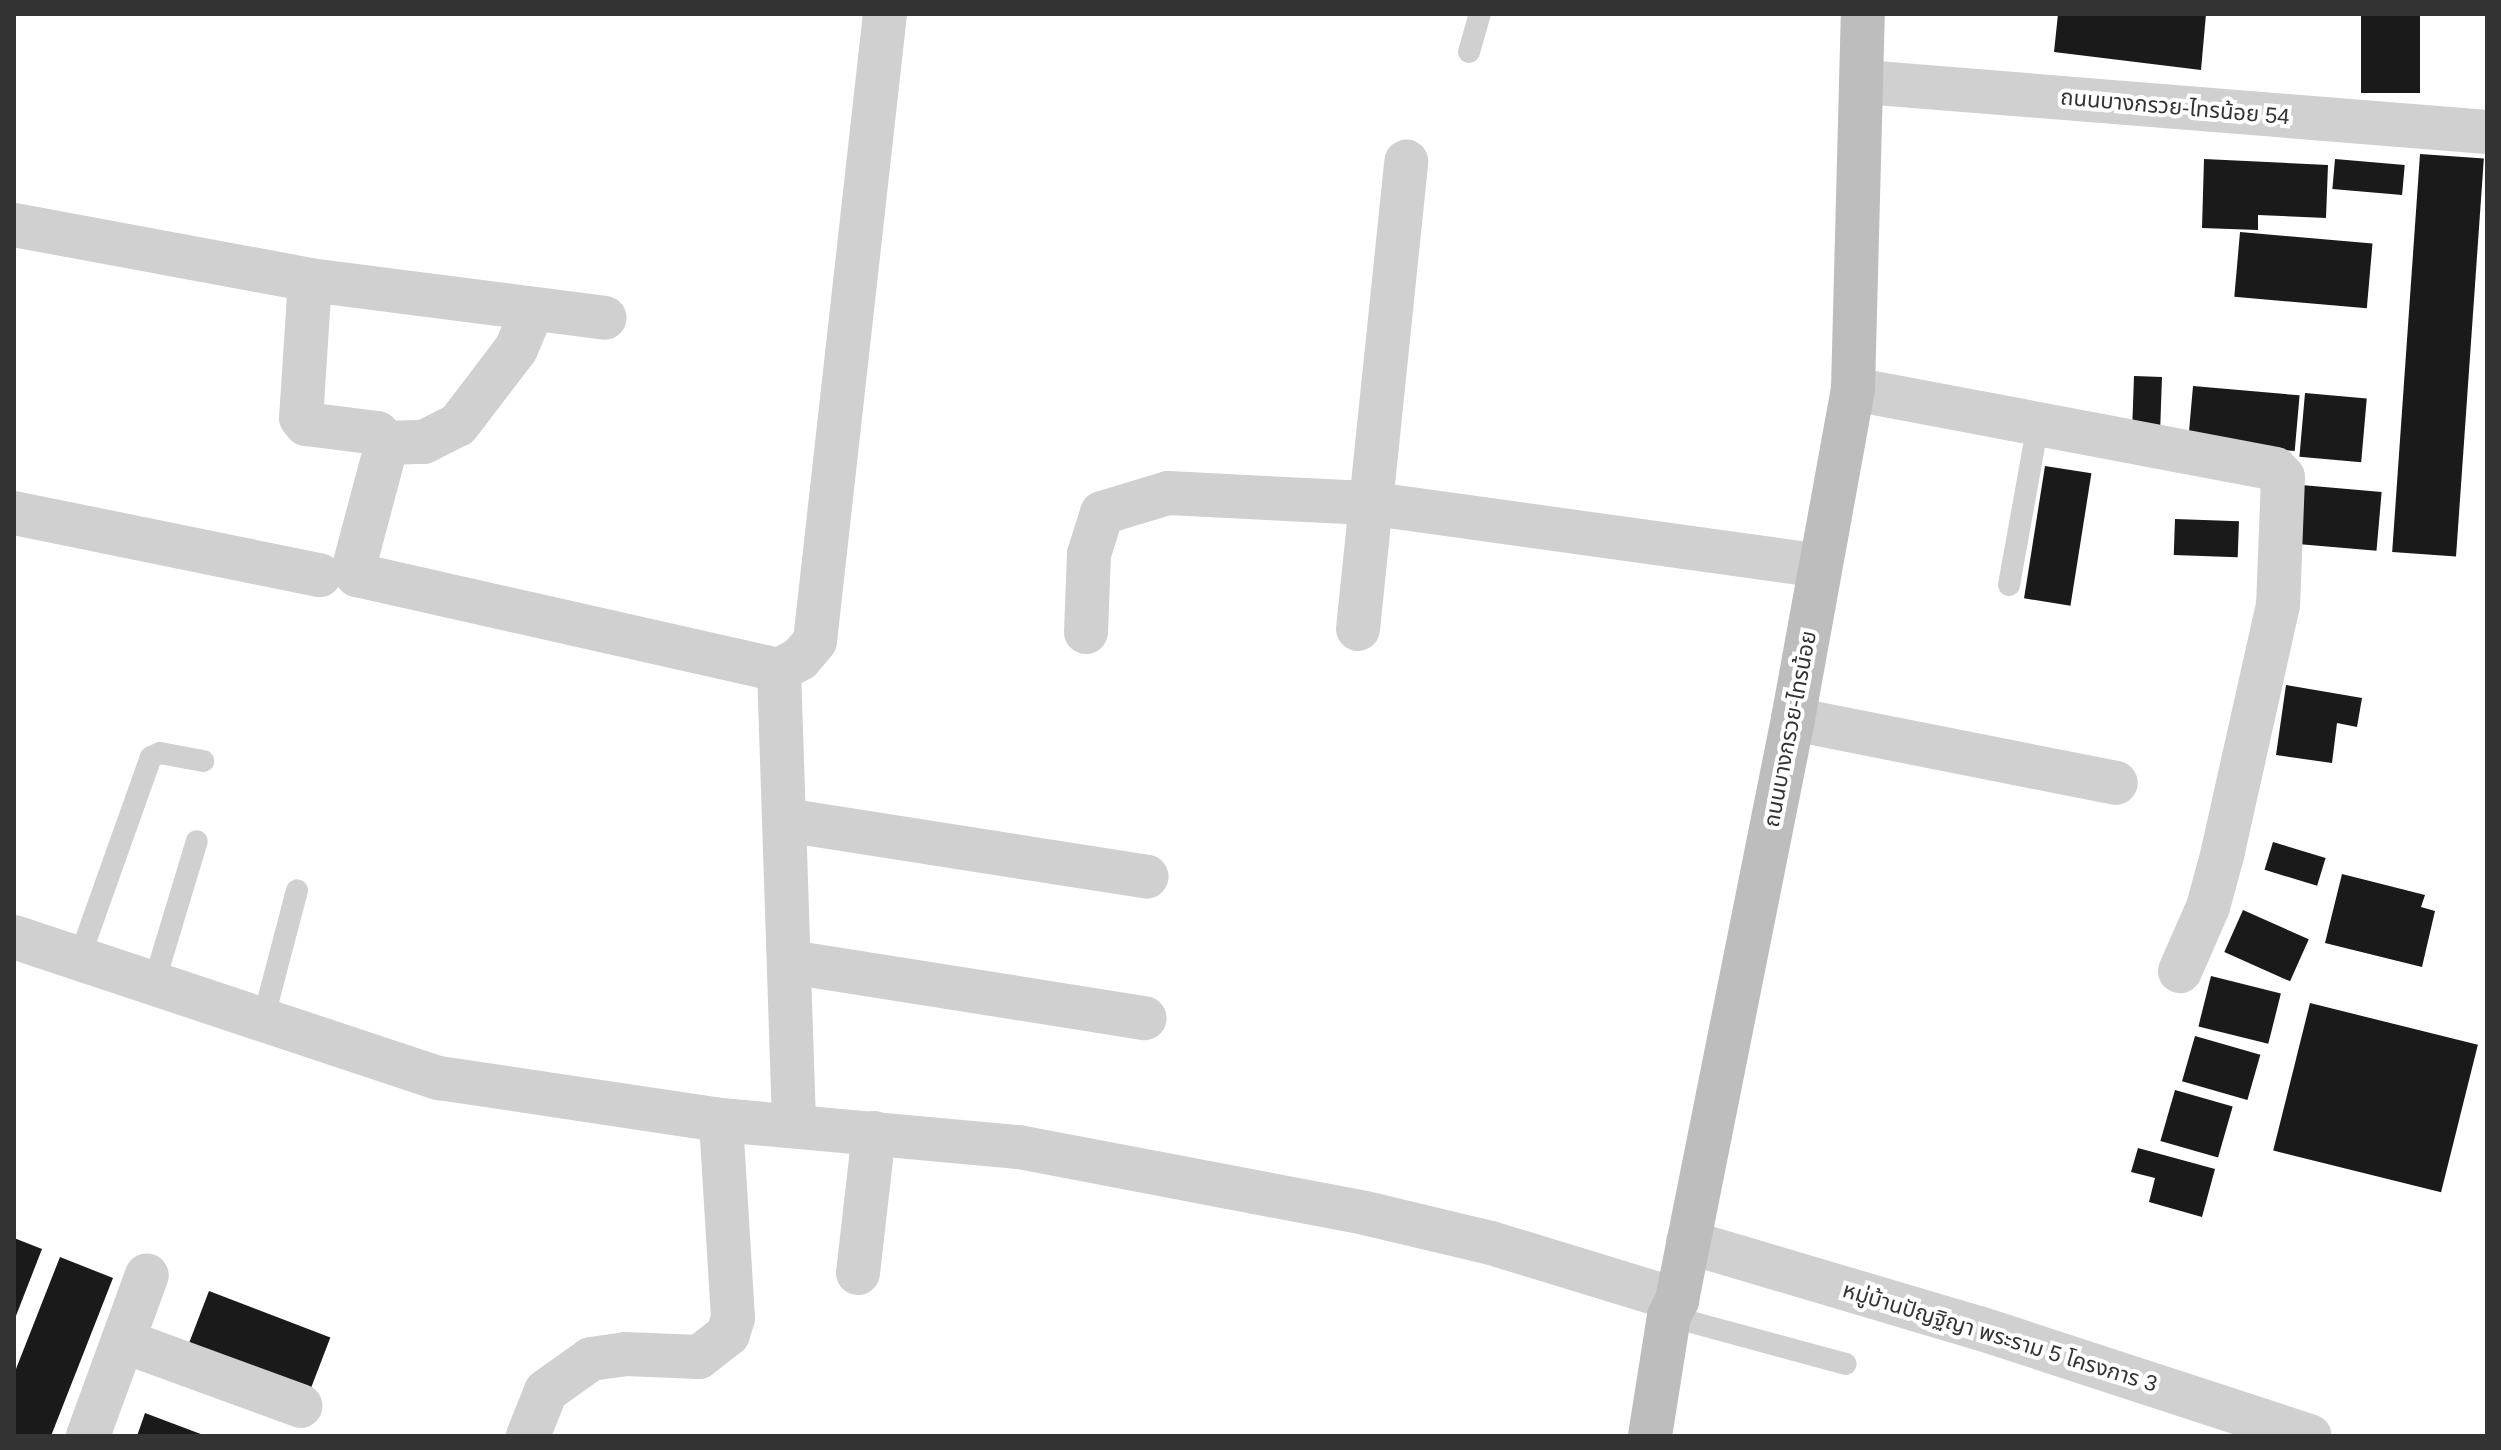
<!DOCTYPE html>
<html>
<head>
<meta charset="utf-8">
<style>
	body { margin:0 }
	#map { position:relative; width:2501px; height:1450px; overflow:hidden; background:#fff; font-family:Helvetica,"Noto Sans Thai",sans-serif }
	div>[style] { position:absolute }
	[style*='--x'] { left:calc(var(--x)*1px); top:calc(var(--y)*1px); width:calc(var(--w)*1px); rotate:calc(var(--a)*1deg) }
	.building>* { inset:0; background:#1a1a1a; transform-origin:0 0 }
	.lane>* { height:22px; margin:-11px; padding:0 11px; transform-origin:11px; border-radius:11px; background:#d0d0d0 }
	.street>* { height:44px; margin:-22px; padding:0 22px; transform-origin:22px; border-radius:22px; background:#d0d0d0 }
	.secondary>* { height:44px; margin:-22px; padding:0 22px; transform-origin:22px; border-radius:22px; background:#bdbdbd }
	span { translate:-50% -50%; white-space:nowrap; text-align:center; line-height:1.15; -webkit-text-stroke:8px #fff; paint-order:stroke }
	.street-label { font-size:22px; color:#333 }
	.frame { position:absolute; inset:0; border:16px solid #333; pointer-events:none }
</style>
</head>
<body>
<div id="map">
	<div class="building">
		<div style="clip-path:polygon(2058px 14px,2206px 14px,2201px 70px,2054px 52px)"></div>
		<div style="left:2361px;top:14px;width:59px;height:79px"></div>
		<div style="left:2420px;top:154px;width:64px;height:399px;rotate:4deg"></div>
		<div style="clip-path:polygon(2204px 159px,2328px 165px,2326px 218px,2258px 215px,2258px 230px,2202px 228px)"></div>
		<div style="left:2335px;top:159px;width:70px;height:30px;rotate:5deg"></div>
		<div style="left:2240px;top:232px;width:133px;height:65px;rotate:5deg"></div>
		<div style="left:2134px;top:376px;width:28px;height:51px;rotate:2deg"></div>
		<div style="left:2193px;top:386px;width:107px;height:56px;rotate:5deg"></div>
		<div style="left:2305px;top:393px;width:62px;height:64px;rotate:5deg"></div>
		<div style="left:2045px;top:466px;width:47px;height:134px;rotate:9deg"></div>
		<div style="left:2290px;top:484px;width:92px;height:59px;rotate:5deg"></div>
		<div style="left:2175px;top:519px;width:64px;height:36px;rotate:2deg"></div>
		<div style="clip-path:polygon(2286px 685px,2362px 698px,2357px 727px,2337px 723px,2332px 763px,2276px 755px)"></div>
		<div style="left:2273px;top:842px;width:55px;height:29px;rotate:17deg"></div>
		<div style="clip-path:polygon(2342px 874px,2425px 895px,2421px 907px,2435px 911px,2422px 967px,2325px 943px)"></div>
		<div style="left:2243px;top:910px;width:72px;height:46px;rotate:24deg"></div>
		<div style="left:2211px;top:976px;width:72px;height:52px;rotate:14deg"></div>
		<div style="left:2310px;top:1003px;width:173px;height:152px;rotate:14deg"></div>
		<div style="left:2195px;top:1036px;width:68px;height:47px;rotate:16deg"></div>
		<div style="left:2175px;top:1090px;width:60px;height:53px;rotate:16deg"></div>
		<div style="clip-path:polygon(2138px 1148px,2215px 1169px,2202px 1217px,2149px 1202px,2155px 1178px,2131px 1172px)"></div>
		<div style="clip-path:polygon(14px 1238px,42px 1249px,14px 1321px)"></div>
		<div style="clip-path:polygon(60px 1257px,113px 1278px,51px 1436px,14px 1436px,14px 1374px)"></div>
		<div style="left:209px;top:1291px;width:130px;height:58px;rotate:21deg"></div>
		<div style="clip-path:polygon(145px 1413px,206px 1436px,137px 1436px)"></div>
	</div>
	<div class="lane">
		<div style="--x:1469;--y:52;--w:40;--a:-74"></div>
		<div style="--x:2009;--y:585;--w:164;--a:-79.8"></div>
		<div style="--x:79;--y:959;--w:214;--a:-70.4"></div>
		<div style="--x:151;--y:757;--w:10;--a:-24"></div>
		<div style="--x:160;--y:753;--w:44;--a:10.5"></div>
		<div style="--x:154;--y:983;--w:148;--a:-73.2"></div>
		<div style="--x:263;--y:1020;--w:134;--a:-75.3"></div>
		<div style="--x:1669;--y:1316;--w:183;--a:15.2"></div>
	</div>
	<div class="street">
		<div style="--x:1864;--y:82;--w:625;--a:4.59"></div>
		<div style="--x:14;--y:225;--w:301;--a:10.5"></div>
		<div style="--x:310;--y:280;--w:297;--a:7.3"></div>
		<div style="--x:310;--y:280;--w:138;--a:93.7"></div>
		<div style="--x:301;--y:418;--w:8;--a:50"></div>
		<div style="--x:306;--y:424;--w:72;--a:7.2"></div>
		<div style="--x:377;--y:433;--w:14;--a:45"></div>
		<div style="--x:387;--y:443;--w:128;--a:104.9"></div>
		<div style="--x:354;--y:567;--w:9;--a:69"></div>
		<div style="--x:357;--y:575;--w:433;--a:12.7"></div>
		<div style="--x:779;--y:670;--w:24;--a:-28"></div>
		<div style="--x:800;--y:659;--w:23;--a:-50"></div>
		<div style="--x:815;--y:641;--w:631;--a:-83.63"></div>
		<div style="--x:1853;--y:389;--w:430;--a:10.7"></div>
		<div style="--x:2275;--y:469;--w:11;--a:45"></div>
		<div style="--x:2283;--y:477;--w:128;--a:92.2"></div>
		<div style="--x:2278;--y:605;--w:253;--a:102.6"></div>
		<div style="--x:2223;--y:852;--w:57;--a:105.3"></div>
		<div style="--x:2208;--y:907;--w:70;--a:113.6"></div>
		<div style="--x:387;--y:443;--w:37;--a:-2"></div>
		<div style="--x:424;--y:442;--w:38;--a:-27"></div>
		<div style="--x:458;--y:425;--w:96;--a:-52.7"></div>
		<div style="--x:516;--y:349;--w:43;--a:-67"></div>
		<div style="--x:14;--y:513;--w:312;--a:11.5"></div>
		<div style="--x:1358;--y:629;--w:470;--a:-84.1"></div>
		<div style="--x:1086;--y:632;--w:78;--a:-87.8"></div>
		<div style="--x:1089;--y:554;--w:43;--a:-72.4"></div>
		<div style="--x:1102;--y:513;--w:69;--a:-16.9"></div>
		<div style="--x:1168;--y:493;--w:199;--a:2.9"></div>
		<div style="--x:1367;--y:503;--w:457;--a:7.9"></div>
		<div style="--x:779;--y:670;--w:455;--a:88.1"></div>
		<div style="--x:1793;--y:719;--w:329;--a:11.2"></div>
		<div style="--x:785;--y:820;--w:366;--a:8.9"></div>
		<div style="--x:14;--y:937;--w:448;--a:18.4"></div>
		<div style="--x:439;--y:1078;--w:285;--a:8.5"></div>
		<div style="--x:721;--y:1120;--w:299;--a:5.2"></div>
		<div style="--x:1019;--y:1147;--w:352;--a:10.8"></div>
		<div style="--x:1365;--y:1213;--w:130;--a:13.4"></div>
		<div style="--x:1491;--y:1243;--w:195;--a:17"></div>
		<div style="--x:790;--y:962;--w:359;--a:9"></div>
		<div style="--x:1688;--y:1242;--w:303;--a:16.5"></div>
		<div style="--x:1979;--y:1328;--w:348;--a:18.1"></div>
		<div style="--x:858;--y:1273;--w:141;--a:-83.5"></div>
		<div style="--x:123;--y:1341;--w:189;--a:20.1"></div>
		<div style="--x:88;--y:1436;--w:171;--a:-69.9"></div>
		<div style="--x:528;--y:1436;--w:48;--a:-68.2"></div>
		<div style="--x:546;--y:1391;--w:55;--a:-35.4"></div>
		<div style="--x:591;--y:1359;--w:34;--a:-8"></div>
		<div style="--x:625;--y:1354;--w:74;--a:2.3"></div>
		<div style="--x:699;--y:1357;--w:37;--a:-38"></div>
		<div style="--x:728;--y:1334;--w:17;--a:-73"></div>
		<div style="--x:733;--y:1318;--w:198;--a:-93.5"></div>
	</div>
	<div class="secondary">
		<div style="--x:1650;--y:1436;--w:121;--a:-81"></div>
		<div style="--x:1669;--y:1316;--w:18;--a:-63"></div>
		<div style="--x:1677;--y:1300;--w:592;--a:-78.71"></div>
		<div style="--x:1793;--y:719;--w:335;--a:-79.7"></div>
		<div style="--x:1853;--y:389;--w:375;--a:-88.5"></div>
	</div>
	<div class="street-label">
		<span style="left:2175px;top:107px;rotate:5deg">ถนนบางกรวย-ไทรน้อย 54</span>
		<span style="left:1790px;top:729px;rotate:-79deg">ถนนบางกรวย-ไทรน้อย</span>
		<span style="left:2000px;top:1337px;rotate:17deg">หมู่บ้านปัญฐิญา พระราม 5 โครงการ 3</span>
	</div>
	<div class="frame"></div>
</div>
</body>
</html>
